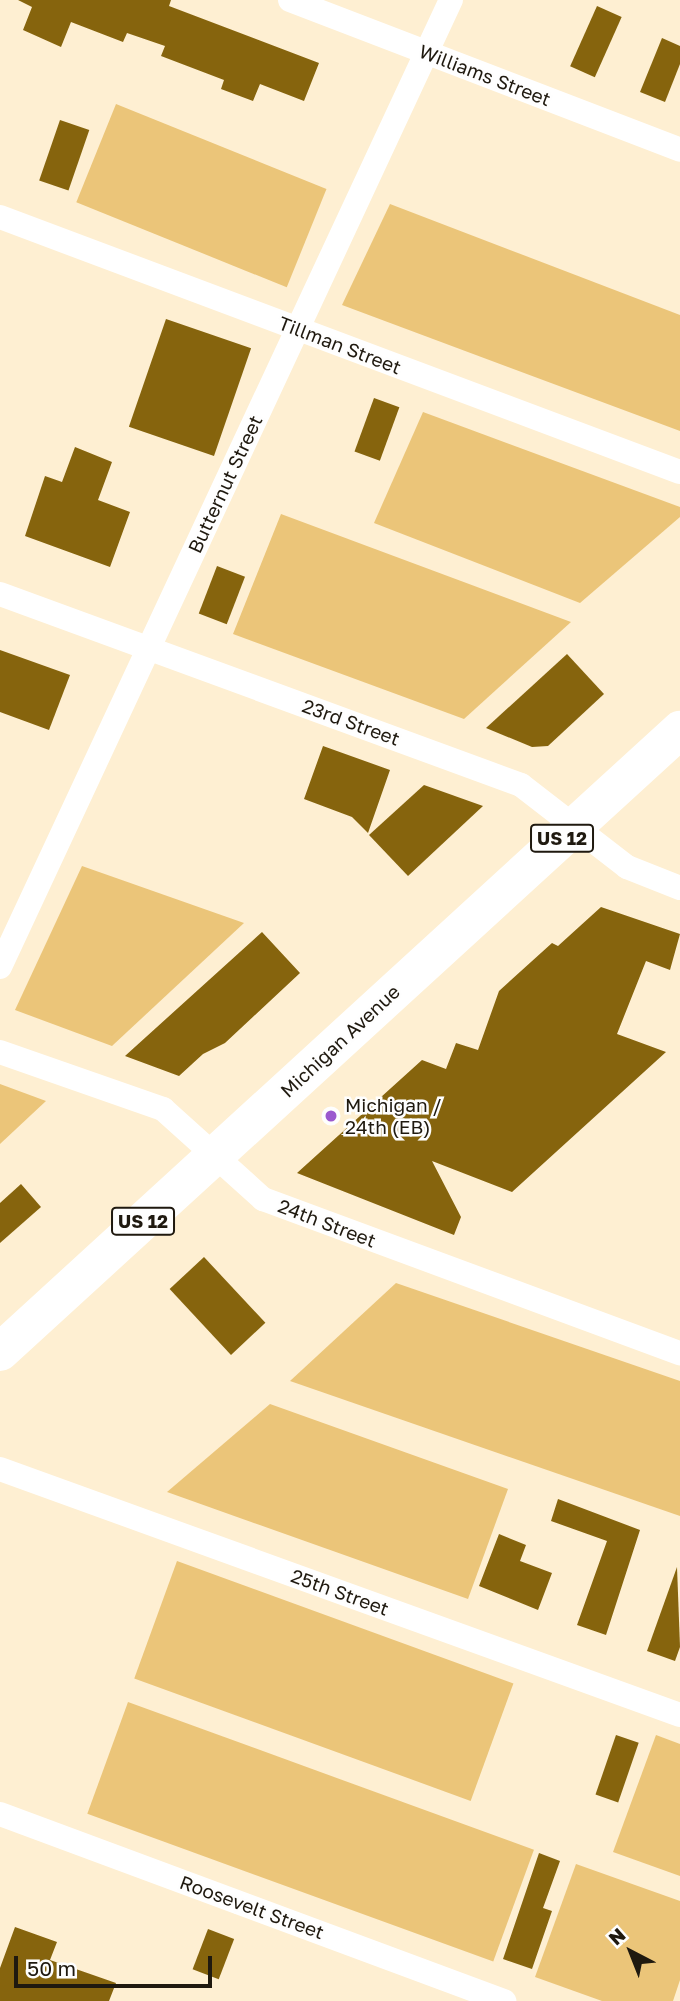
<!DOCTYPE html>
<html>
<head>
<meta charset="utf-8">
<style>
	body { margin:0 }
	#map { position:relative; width:680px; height:2001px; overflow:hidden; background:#feefd2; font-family:"Golos Text",sans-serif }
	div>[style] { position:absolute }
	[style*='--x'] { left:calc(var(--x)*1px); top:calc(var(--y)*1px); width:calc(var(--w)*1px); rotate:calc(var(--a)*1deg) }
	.green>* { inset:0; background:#ebc579; transform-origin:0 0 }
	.building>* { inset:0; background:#86640d; transform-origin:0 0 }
	.street>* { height:24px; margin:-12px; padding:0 12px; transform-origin:12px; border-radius:12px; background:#fff }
	.primary>* { height:38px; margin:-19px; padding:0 19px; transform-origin:19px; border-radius:19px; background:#fff }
	.dots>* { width:19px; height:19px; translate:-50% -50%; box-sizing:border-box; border:4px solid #fefefe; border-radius:50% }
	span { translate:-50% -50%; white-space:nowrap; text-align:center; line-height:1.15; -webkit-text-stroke:5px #fefefe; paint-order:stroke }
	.shield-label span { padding:2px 5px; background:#fefefe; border:2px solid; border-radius:5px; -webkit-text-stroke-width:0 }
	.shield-label { font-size:18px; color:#1f190f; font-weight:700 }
	.street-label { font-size:19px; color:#1f190f }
	.poi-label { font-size:19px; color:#1f190f }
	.left { translate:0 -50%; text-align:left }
	.north { position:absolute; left:596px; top:1917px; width:70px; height:70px; -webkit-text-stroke:5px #fefefe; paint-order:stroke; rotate:318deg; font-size:19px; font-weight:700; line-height:28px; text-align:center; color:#1f190f }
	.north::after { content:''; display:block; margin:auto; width:24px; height:32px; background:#1f190f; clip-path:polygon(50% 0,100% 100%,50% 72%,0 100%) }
	.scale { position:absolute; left:14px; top:1956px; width:198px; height:32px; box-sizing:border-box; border:4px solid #1f190f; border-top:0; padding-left:9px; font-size:21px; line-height:24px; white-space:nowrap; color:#1f190f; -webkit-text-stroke:5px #fefefe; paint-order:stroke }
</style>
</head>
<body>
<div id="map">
	<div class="green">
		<div style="left:116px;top:104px;width:227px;height:106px;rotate:22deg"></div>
		<div style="clip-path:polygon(390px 204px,680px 315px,680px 431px,342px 305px)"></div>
		<div style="clip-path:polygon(423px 412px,680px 507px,680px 517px,580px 603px,374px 523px)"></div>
		<div style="clip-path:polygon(281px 514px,571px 622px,464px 719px,233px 634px)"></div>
		<div style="clip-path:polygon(82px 866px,244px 923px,112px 1046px,15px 1010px)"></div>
		<div style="clip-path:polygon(0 1084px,46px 1101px,0 1144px)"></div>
		<div style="clip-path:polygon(396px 1283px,680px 1381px,680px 1516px,290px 1381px)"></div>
		<div style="clip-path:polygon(270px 1404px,508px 1489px,468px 1599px,167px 1492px)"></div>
		<div style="left:177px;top:1561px;width:358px;height:125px;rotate:20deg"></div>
		<div style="left:128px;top:1702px;width:432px;height:119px;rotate:20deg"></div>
		<div style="clip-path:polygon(656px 1735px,680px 1744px,680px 1876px,613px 1852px)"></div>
		<div style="clip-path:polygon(576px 1864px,680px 1901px,680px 1980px,673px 2001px,602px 2001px,535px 1977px)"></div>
	</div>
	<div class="building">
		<div style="clip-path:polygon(18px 0,171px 0,169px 6px,319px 63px,304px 101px,260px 84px,253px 101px,221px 89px,224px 80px,161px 56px,165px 46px,127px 33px,123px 42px,71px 22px,61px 47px,23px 30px,32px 7px)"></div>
		<div style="left:597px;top:6px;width:27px;height:66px;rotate:24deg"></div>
		<div style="clip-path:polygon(662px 38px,680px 46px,680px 64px,665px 102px,640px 92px)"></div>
		<div style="left:60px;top:120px;width:31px;height:64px;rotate:19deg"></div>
		<div style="left:166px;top:319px;width:90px;height:114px;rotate:19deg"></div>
		<div style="left:374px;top:398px;width:27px;height:57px;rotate:20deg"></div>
		<div style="clip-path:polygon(75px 447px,112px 462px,98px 500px,130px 512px,110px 567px,25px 536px,45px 476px,62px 482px)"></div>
		<div style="left:217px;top:566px;width:30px;height:51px;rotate:21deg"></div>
		<div style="clip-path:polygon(0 650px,70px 675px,49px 730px,0 712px)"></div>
		<div style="clip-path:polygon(567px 654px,604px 694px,548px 746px,532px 747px,486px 728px)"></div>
		<div style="clip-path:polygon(323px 746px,390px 770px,368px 833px,352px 817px,304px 799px)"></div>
		<div style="clip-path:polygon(424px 785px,483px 806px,408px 876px,369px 835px)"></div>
		<div style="clip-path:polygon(601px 907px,680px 934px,670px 970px,646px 961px,617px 1034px,666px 1052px,512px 1192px,432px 1161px,461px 1217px,454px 1235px,297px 1173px,422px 1060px,446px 1069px,456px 1043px,478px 1050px,499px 991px,552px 943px,558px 946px)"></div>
		<div style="clip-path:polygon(262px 932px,300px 973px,225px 1043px,203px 1054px,179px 1076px,125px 1056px)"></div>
		<div style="clip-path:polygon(21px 1184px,41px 1207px,0 1243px,0 1203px)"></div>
		<div style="left:204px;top:1257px;width:90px;height:47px;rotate:47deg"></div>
		<div style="clip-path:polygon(558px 1499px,640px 1530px,606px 1635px,577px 1625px,607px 1541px,551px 1521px)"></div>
		<div style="clip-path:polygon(499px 1534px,526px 1545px,520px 1561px,552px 1573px,538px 1610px,479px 1586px)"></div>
		<div style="clip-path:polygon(677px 1567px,680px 1647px,675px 1661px,647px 1651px)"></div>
		<div style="left:616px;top:1735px;width:24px;height:63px;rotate:19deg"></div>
		<div style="clip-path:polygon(539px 1853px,560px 1861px,543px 1908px,552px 1911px,532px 1969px,503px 1959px)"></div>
		<div style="clip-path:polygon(15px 1927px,57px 1942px,50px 1960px,116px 1983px,109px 2001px,0 2001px,0 1968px)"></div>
		<div style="left:208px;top:1929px;width:28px;height:43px;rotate:21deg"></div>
	</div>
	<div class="street">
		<div style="--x:290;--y:0;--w:418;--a:21"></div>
		<div style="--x:0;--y:217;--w:726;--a:20.56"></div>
		<div style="--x:0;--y:594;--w:555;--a:20.13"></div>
		<div style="--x:521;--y:785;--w:134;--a:37.7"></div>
		<div style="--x:627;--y:867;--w:57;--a:21.6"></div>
		<div style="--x:0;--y:967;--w:1067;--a:-65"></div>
		<div style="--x:0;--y:1052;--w:173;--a:19.3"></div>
		<div style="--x:163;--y:1109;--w:135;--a:42"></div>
		<div style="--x:263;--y:1199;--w:445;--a:20.3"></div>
		<div style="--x:0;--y:1469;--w:723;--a:19.89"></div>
		<div style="--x:0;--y:1814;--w:538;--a:20.36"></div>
	</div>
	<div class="primary">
		<div style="--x:0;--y:1352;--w:922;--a:-42.45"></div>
	</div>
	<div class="dots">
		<div style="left:331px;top:1116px;background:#9b59ce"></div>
	</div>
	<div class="shield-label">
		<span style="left:562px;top:838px">US 12</span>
		<span style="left:143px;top:1221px">US 12</span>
	</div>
	<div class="street-label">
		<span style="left:485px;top:75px;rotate:21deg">Williams Street</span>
		<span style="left:340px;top:345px;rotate:21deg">Tillman Street</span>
		<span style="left:225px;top:484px;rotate:-65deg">Butternut Street</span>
		<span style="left:351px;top:722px;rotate:20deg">23rd Street</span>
		<span style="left:340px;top:1041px;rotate:-43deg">Michigan Avenue</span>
		<span style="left:327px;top:1223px;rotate:21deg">24th Street</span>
		<span style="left:340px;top:1592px;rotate:20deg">25th Street</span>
		<span style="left:252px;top:1907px;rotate:20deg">Roosevelt Street</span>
	</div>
	<div class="poi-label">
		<span class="left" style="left:345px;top:1116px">Michigan /<br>24th (EB)</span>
	</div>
	<div class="north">N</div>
	<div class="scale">50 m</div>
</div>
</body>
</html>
